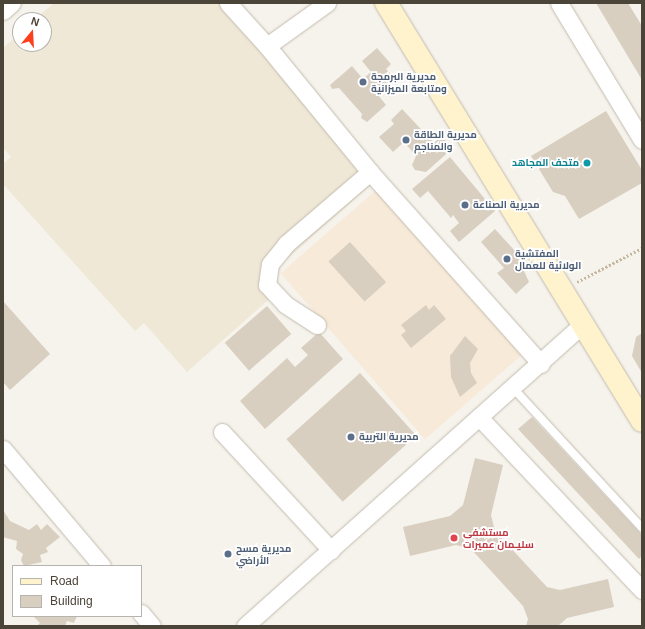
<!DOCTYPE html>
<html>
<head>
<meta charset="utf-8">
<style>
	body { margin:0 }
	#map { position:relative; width:645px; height:629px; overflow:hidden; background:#f6f3ec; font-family:Arial,Cairo,sans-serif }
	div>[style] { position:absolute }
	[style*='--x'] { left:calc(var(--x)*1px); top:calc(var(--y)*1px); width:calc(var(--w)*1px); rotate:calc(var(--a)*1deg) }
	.commercial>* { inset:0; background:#f7ead8; transform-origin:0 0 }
	.education>* { inset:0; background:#efe8d6 }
	.building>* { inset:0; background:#d8cfc1; transform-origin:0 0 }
	.path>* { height:2.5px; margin-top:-1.25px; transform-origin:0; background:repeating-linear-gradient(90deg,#c4b79f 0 2px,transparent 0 4px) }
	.roads { filter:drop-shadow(0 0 1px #c2bbae) drop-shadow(0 0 1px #c2bbae) }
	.lane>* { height:8px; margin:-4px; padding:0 4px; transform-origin:4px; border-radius:4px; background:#fff }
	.street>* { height:17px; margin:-8.5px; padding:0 8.5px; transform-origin:8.5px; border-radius:8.5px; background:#fff }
	.secondary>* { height:22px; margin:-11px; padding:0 11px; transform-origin:11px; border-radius:11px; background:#fff3cd }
	.dots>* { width:11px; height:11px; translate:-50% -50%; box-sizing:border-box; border:2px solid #fff; border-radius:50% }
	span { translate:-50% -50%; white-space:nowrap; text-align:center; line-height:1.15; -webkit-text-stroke:3.5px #fff; paint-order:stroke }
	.service-label { font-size:10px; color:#4e5e75; font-weight:700 }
	.left { translate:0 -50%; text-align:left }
	.culture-label { font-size:10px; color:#0d838f; font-weight:700 }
	.right { translate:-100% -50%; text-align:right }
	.health-label { font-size:10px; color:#be3a42; font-weight:700 }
	.frame { position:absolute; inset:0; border:4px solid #4b4439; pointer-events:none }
	.legend { position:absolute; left:12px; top:565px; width:130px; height:52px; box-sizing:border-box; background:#fff; border:1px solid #b7b4b0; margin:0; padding:5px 7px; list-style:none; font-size:12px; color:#4b4439 }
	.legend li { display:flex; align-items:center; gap:8px; height:20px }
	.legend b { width:20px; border:1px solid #b7b4b0 }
	.north { position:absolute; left:12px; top:12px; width:40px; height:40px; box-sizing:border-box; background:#fff; border:1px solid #b7b4b0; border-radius:50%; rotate:18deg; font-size:11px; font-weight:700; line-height:16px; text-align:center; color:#4b4439 }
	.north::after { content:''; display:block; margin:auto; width:14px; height:18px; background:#fc3f1d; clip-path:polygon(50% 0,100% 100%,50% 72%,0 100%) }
</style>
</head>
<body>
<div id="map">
	<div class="commercial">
		<div style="left:381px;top:186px;width:220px;height:133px;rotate:49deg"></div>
	</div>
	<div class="education">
		<div style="clip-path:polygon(54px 3px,226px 3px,381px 176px,263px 280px,275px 294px,187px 372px,144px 323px,135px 331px,3px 184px,3px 164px,11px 157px,3px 148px,3px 48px,20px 33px,20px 44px,44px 44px,44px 20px,34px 20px)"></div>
	</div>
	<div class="building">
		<div style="clip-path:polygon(596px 3px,628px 3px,642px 26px,642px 80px)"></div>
		<div style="clip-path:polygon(377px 48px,391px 64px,386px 69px,396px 79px,378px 95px,386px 105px,367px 122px,361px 118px,362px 114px,339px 88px,332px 89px,330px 85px,352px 66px,363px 79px,371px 72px,362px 61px)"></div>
		<div style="clip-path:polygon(402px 109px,434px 143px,441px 136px,453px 148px,426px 172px,415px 170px,412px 165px,416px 156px,404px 142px,393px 152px,379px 137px,394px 124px,391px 120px)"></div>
		<div style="clip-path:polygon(606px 111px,642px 170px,642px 183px,579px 219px,565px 196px,553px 192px,531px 156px)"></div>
		<div style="clip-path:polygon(450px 157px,495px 211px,459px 242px,450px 231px,459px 223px,453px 215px,451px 218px,428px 191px,420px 198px,412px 189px)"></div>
		<div style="clip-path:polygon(495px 229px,515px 251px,529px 282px,516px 294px,497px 273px,504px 268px,481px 242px)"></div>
		<div style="left:350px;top:242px;width:54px;height:29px;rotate:48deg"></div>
		<div style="clip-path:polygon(3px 301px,50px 354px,10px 390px,3px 382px)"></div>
		<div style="clip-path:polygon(426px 305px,429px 310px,434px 305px,446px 319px,411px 348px,401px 335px,406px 331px,401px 325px)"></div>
		<div style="left:267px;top:306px;width:37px;height:56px;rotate:49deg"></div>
		<div style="clip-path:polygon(319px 332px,343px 359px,265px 429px,240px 401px,287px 358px,295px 367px,308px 355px,301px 348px)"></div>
		<div style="clip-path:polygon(642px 333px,642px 373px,632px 356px,636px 337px)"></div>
		<div style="clip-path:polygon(465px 336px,478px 349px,470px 363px,471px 373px,477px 383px,460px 397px,451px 377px,450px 356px)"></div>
		<div style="left:360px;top:373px;width:84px;height:99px;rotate:48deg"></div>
		<div style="clip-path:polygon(532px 417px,642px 535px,642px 556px,639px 559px,518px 429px)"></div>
		<div style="clip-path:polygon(475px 458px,503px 465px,491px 515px,495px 531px,547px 587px,560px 590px,608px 579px,614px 607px,567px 618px,558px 626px,526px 626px,528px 619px,523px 606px,471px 549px,456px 545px,410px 556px,403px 527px,450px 516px,463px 505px)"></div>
		<div style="clip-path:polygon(3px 510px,10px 521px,29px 530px,37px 524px,41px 530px,47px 524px,60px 537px,46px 548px,48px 552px,40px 555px,42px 562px,24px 566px,21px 560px,23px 554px,16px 549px,17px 541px,3px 537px)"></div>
		<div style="clip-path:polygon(33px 616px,77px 616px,74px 623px,67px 621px,65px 626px,37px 626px,40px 623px)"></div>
	</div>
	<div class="path">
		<div style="--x:577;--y:282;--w:73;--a:-27.6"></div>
	</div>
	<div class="roads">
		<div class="lane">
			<div style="--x:513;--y:388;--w:190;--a:47.3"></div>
		</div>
		<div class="street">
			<div style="--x:228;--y:3;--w:58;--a:47.8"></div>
			<div style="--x:267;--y:46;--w:163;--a:50.7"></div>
			<div style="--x:370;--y:172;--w:257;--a:48.3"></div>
			<div style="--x:559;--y:3;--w:160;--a:58.8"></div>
			<div style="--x:3;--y:11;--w:12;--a:-42"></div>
			<div style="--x:267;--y:46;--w:74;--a:-35.6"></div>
			<div style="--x:317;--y:325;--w:38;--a:-147"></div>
			<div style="--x:285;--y:304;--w:26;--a:-133"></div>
			<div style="--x:267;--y:285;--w:21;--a:-82"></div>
			<div style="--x:270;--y:264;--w:26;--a:-51"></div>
			<div style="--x:286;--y:244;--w:111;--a:-40.6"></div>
			<div style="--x:479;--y:417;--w:238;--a:46.7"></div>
			<div style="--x:222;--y:432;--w:161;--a:47.3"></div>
			<div style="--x:3;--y:449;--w:153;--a:49.8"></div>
			<div style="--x:141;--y:613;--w:17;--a:50"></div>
			<div style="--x:245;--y:626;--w:453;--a:-41.8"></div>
		</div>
		<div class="secondary">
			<div style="--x:386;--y:3;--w:490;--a:58.5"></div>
		</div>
	</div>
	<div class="dots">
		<div style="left:363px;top:82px;background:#5c6f8a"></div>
		<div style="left:406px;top:140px;background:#5c6f8a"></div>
		<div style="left:587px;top:163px;background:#0f9aa8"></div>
		<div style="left:465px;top:205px;background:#5c6f8a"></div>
		<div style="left:507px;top:259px;background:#5c6f8a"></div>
		<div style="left:351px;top:437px;background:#5c6f8a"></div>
		<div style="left:454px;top:538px;background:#e0444e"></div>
		<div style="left:228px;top:554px;background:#5c6f8a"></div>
	</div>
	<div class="service-label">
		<span class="left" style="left:371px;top:82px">مديرية البرمجة<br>ومتابعة الميزانية</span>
		<span class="left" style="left:414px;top:140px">مديرية الطاقة<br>والمناجم</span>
		<span class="left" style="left:473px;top:205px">مديرية الصناعة</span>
		<span class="left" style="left:515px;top:259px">المفتشية<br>الولائية للعمال</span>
		<span class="left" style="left:359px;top:437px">مديرية التربية</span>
		<span class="left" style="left:236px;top:554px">مديرية مسح<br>الأراضي</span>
	</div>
	<div class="culture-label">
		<span class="right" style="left:579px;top:163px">متحف المجاهد</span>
	</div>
	<div class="health-label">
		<span class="left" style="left:463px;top:538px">مستشفى<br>سليـمان عميرات</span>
	</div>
	<div class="frame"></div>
	<ul class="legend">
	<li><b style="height:5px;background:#fff3cd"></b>Road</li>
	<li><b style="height:11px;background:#d8cfc1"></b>Building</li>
	</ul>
	<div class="north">N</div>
</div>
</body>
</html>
